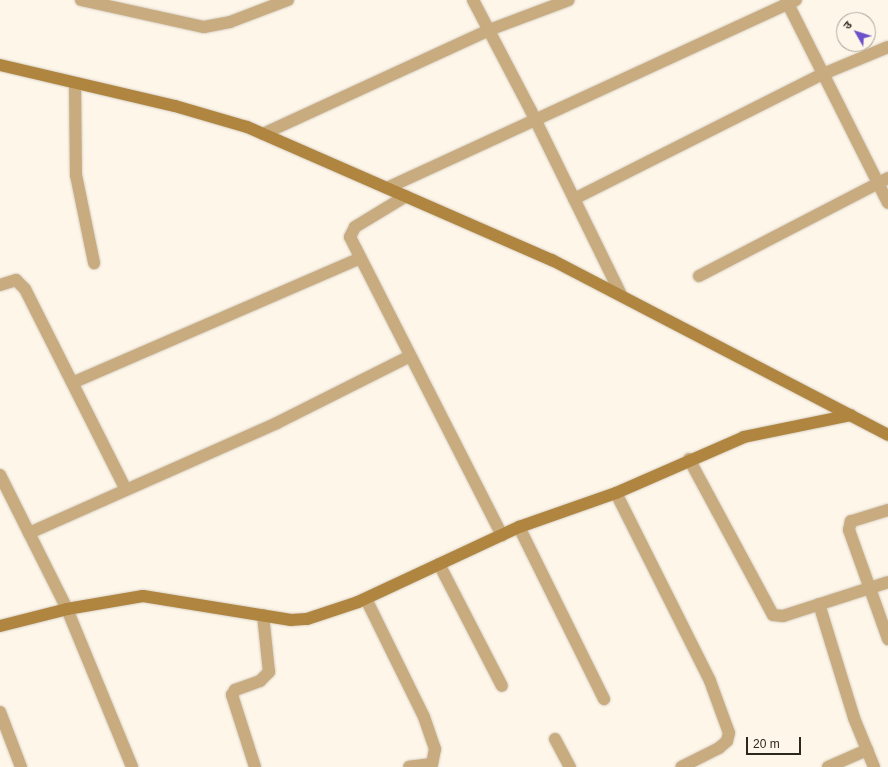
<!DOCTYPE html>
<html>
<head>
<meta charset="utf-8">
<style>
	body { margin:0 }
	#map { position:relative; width:888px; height:767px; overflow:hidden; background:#fef6e9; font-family:Helvetica,"Noto Sans Devanagari",sans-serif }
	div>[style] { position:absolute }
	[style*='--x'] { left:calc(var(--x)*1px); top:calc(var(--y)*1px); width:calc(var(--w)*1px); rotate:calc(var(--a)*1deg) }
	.roads { filter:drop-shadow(0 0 1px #d8d1c5) drop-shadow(0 0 1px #d8d1c5) }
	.street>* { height:12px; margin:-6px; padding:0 6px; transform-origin:6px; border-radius:6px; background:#c8ab7f }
	.secondary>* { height:12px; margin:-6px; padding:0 6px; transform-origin:6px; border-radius:6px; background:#af853f }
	span { translate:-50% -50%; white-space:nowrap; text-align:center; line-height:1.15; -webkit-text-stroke:4px #fef6e9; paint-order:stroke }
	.north { position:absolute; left:836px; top:12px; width:40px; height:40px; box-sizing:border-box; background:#fef6e9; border:1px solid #aaa398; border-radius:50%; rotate:309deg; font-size:11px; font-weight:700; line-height:16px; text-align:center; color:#2c271f }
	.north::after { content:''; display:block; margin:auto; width:14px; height:18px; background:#6a51ca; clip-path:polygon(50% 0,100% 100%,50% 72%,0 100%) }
	.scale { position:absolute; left:746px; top:737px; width:55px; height:18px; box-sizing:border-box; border:2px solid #2c271f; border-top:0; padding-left:5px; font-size:12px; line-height:14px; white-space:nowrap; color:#2c271f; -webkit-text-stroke:3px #fef6e9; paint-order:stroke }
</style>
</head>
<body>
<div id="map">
	<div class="roads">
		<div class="street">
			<div style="--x:81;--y:0;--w:126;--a:12.4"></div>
			<div style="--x:204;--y:27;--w:26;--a:-11"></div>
			<div style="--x:230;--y:22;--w:62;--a:-20.8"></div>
			<div style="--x:473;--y:0;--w:125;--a:62.4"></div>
			<div style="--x:531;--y:111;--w:205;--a:63.9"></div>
			<div style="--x:786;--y:0;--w:227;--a:63.3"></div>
			<div style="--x:75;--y:83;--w:92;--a:89.4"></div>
			<div style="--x:76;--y:175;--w:90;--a:78.4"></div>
			<div style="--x:263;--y:134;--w:249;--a:-24.7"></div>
			<div style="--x:489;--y:30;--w:85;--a:-20.6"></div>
			<div style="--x:387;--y:188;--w:450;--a:-24.7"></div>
			<div style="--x:406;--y:196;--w:60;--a:148.7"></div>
			<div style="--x:355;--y:227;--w:11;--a:117"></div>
			<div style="--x:350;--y:237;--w:335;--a:63"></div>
			<div style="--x:574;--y:199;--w:279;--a:-26.7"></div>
			<div style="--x:823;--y:74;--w:70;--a:-22.6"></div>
			<div style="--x:699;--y:276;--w:213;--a:-27.4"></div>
			<div style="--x:0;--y:285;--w:17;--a:-17"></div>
			<div style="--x:16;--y:280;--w:13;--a:45"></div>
			<div style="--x:25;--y:289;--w:223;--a:63.3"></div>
			<div style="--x:74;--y:382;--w:312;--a:-23.4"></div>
			<div style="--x:689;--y:459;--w:177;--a:61.7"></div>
			<div style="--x:773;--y:615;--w:10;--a:6"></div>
			<div style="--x:783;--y:616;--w:110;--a:-17.9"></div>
			<div style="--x:0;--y:475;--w:150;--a:63.4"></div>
			<div style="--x:67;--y:609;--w:171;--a:67.6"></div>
			<div style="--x:616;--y:493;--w:210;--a:63.4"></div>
			<div style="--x:710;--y:681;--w:55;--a:69.9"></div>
			<div style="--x:729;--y:733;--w:8;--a:104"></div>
			<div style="--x:727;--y:741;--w:11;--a:139"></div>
			<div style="--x:719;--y:748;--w:42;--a:153.4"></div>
			<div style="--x:888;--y:510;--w:39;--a:163"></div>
			<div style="--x:851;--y:521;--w:9;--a:103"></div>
			<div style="--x:849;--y:530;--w:116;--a:70.3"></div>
			<div style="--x:519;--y:527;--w:192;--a:63.7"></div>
			<div style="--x:29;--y:533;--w:271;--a:-23.9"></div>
			<div style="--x:277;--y:423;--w:149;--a:-26.7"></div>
			<div style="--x:439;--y:564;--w:137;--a:62.7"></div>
			<div style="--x:366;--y:599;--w:131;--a:63.8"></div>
			<div style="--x:424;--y:717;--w:34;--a:71"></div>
			<div style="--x:435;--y:749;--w:15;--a:101"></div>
			<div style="--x:432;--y:764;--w:23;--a:173"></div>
			<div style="--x:819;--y:604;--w:119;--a:72.9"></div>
			<div style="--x:854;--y:718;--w:53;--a:67.8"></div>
			<div style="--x:0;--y:712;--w:59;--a:69.1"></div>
			<div style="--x:555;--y:739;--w:32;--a:62"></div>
			<div style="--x:255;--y:767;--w:76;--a:-107.7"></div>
			<div style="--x:232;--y:695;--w:6;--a:-59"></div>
			<div style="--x:235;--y:690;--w:27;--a:-20"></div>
			<div style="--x:260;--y:681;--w:13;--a:-45"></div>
			<div style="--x:269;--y:672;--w:57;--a:-96"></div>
			<div style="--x:828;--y:767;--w:43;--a:-23.6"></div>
		</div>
		<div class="secondary">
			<div style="--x:0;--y:65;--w:180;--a:13.2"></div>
			<div style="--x:175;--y:106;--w:75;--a:16.3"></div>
			<div style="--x:247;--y:127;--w:333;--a:23.6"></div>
			<div style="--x:552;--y:260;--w:379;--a:27.5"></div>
			<div style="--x:0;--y:626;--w:69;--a:-14.2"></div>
			<div style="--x:67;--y:609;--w:77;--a:-9.7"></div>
			<div style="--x:143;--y:596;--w:150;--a:9.2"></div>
			<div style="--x:291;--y:620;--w:16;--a:-4"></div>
			<div style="--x:307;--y:619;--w:54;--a:-18.4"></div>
			<div style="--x:358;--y:602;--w:178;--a:-25"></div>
			<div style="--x:519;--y:527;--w:103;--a:-19.3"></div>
			<div style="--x:616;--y:493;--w:140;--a:-23.6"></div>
			<div style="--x:744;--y:437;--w:109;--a:-11.6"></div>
		</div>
	</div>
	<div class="north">उ</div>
	<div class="scale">20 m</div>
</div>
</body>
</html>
